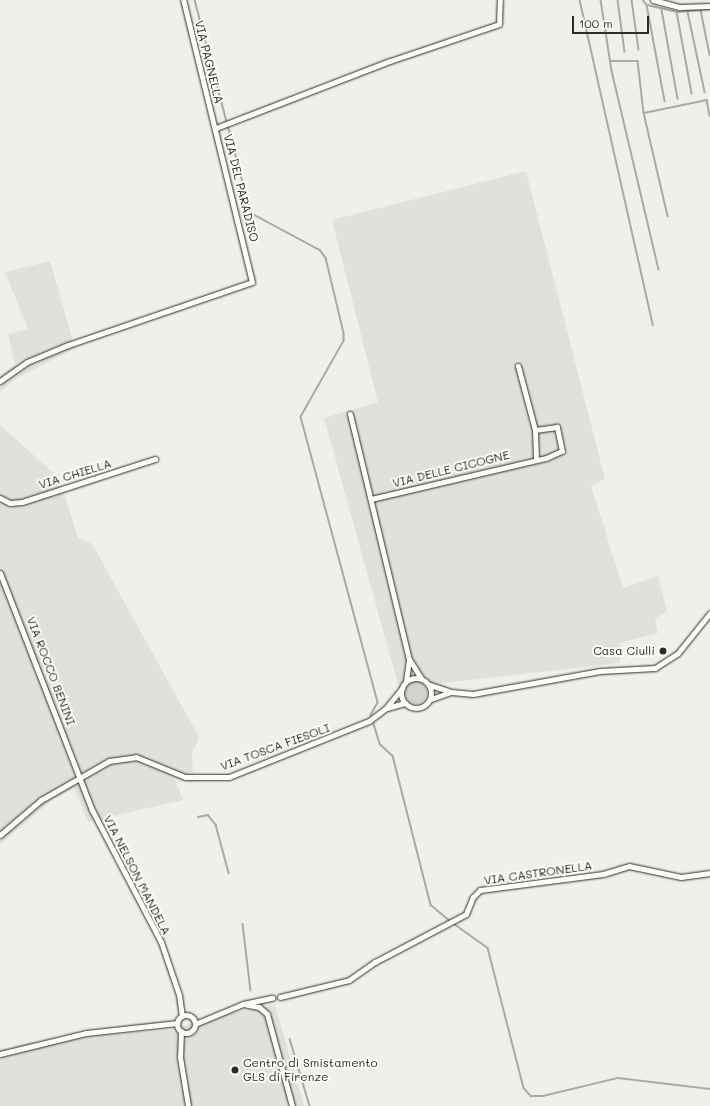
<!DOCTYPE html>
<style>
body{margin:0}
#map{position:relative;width:710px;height:1106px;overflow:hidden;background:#f0efeb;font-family:Mali,sans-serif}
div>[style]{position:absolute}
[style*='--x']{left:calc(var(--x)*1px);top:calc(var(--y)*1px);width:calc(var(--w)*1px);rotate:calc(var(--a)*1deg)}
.built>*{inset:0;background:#e1e0dc}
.green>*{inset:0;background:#d3d2cf}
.round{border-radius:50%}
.stream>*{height:1.5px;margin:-0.75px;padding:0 0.75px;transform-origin:0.75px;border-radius:0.75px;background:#aaa9a7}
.roads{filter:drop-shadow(0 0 1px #2b2b2b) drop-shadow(0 0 1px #2b2b2b)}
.minor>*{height:5px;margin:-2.5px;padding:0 2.5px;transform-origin:2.5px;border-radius:2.5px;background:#fdfcf7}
.minor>.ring{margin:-2.5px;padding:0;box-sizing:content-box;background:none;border:5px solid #fdfcf7;border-radius:50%}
.dots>*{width:11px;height:11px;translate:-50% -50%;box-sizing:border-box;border:2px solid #fdfcf7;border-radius:50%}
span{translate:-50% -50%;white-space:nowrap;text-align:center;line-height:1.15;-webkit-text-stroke:4px #fdfcf7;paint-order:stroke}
.street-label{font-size:12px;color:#2b2b2b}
.poi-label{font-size:12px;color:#2b2b2b}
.right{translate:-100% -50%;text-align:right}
.left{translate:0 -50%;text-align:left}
.scale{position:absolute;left:572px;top:16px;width:77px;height:18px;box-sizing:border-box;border:2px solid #2b2b2b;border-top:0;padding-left:5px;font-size:12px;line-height:14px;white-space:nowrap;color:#2b2b2b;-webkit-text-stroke:3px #fdfcf7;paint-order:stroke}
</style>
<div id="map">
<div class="built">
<div style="clip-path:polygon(526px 171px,605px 479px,591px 486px,623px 588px,658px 576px,667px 611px,655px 619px,658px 633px,620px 643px,620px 663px,399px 688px,324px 418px,378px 402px,332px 220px)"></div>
<div style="clip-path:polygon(50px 261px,75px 348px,17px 378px,0 392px,0 376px,15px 364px,8px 334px,28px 329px,5px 272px)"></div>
<div style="clip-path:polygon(0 425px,59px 478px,78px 538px,92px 544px,199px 737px,192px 754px,193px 783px,175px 779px,183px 800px,88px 822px,74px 788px,52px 800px,0 844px)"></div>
<div style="clip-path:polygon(275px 1005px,304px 1106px,0 1106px,0 1050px,31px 1042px,50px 1044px,97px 1035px,173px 1030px,207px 1018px)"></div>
</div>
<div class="green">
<div class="round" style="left:405px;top:682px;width:22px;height:22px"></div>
</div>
<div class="stream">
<div style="--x:195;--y:0;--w:126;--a:75.3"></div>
<div style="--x:580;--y:0;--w:333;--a:77.3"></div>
<div style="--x:601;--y:0;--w:72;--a:81.2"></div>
<div style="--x:612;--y:71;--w:204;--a:76.7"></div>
<div style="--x:618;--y:0;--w:52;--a:82.3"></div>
<div style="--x:632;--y:0;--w:50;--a:82"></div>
<div style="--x:643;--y:0;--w:6;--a:51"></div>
<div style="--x:647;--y:5;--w:31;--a:13"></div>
<div style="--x:677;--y:12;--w:33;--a:-5"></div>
<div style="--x:647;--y:5;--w:98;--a:79.4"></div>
<div style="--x:662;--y:10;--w:90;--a:79.8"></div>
<div style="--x:701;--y:10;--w:46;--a:78.7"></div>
<div style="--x:677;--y:12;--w:83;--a:79.6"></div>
<div style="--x:688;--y:12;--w:82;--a:78"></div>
<div style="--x:610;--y:61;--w:28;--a:0"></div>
<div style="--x:638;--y:61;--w:52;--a:83.4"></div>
<div style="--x:644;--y:113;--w:106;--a:76.9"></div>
<div style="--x:644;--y:113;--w:64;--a:-11.7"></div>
<div style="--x:707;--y:100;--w:16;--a:79"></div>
<div style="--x:228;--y:125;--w:91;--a:75.4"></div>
<div style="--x:251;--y:213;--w:78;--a:28.2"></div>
<div style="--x:320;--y:250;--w:10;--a:53"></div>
<div style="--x:326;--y:258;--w:77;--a:76.5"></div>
<div style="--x:344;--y:333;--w:8;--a:90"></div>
<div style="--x:344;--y:341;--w:87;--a:119.5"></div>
<div style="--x:301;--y:417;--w:296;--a:74.9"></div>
<div style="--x:378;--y:703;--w:14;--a:120"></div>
<div style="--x:374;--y:724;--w:21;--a:73"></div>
<div style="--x:380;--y:744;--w:18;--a:43"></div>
<div style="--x:393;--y:756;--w:154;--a:75.7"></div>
<div style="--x:431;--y:905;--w:25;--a:40"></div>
<div style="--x:198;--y:817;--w:10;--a:-11"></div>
<div style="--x:208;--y:815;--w:13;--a:51"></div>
<div style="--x:216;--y:825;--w:50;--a:74.8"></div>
<div style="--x:453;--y:923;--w:43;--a:35.5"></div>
<div style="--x:488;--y:948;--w:145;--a:75.6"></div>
<div style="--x:524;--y:1088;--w:11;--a:49"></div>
<div style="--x:531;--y:1096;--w:12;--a:0"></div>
<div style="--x:543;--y:1096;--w:77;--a:-13.5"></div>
<div style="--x:618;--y:1078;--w:93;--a:6.8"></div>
<div style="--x:243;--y:924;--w:67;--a:83.2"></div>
<div style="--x:290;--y:1039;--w:70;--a:73.4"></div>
</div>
<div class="roads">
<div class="minor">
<div style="--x:653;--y:0;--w:28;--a:15"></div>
<div style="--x:680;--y:7;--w:30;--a:-2"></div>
<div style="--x:216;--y:128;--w:186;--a:-21.1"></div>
<div style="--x:390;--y:61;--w:115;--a:-18.7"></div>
<div style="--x:499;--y:24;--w:24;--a:-88"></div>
<div style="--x:518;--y:366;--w:66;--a:75.1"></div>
<div style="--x:535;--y:430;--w:29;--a:88"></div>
<div style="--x:0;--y:381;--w:33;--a:-35"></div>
<div style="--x:27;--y:362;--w:44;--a:-22.5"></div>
<div style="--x:68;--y:345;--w:194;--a:-18.9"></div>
<div style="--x:252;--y:282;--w:290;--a:-103.7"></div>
<div style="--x:350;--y:414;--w:252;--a:76.5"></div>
<div style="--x:0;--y:498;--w:11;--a:27"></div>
<div style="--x:10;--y:503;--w:12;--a:-5"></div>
<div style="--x:22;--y:502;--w:140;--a:-17.9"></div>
<div style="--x:371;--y:499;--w:180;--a:-13.2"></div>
<div style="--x:546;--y:458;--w:17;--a:-24"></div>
<div style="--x:562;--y:451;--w:25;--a:-102"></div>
<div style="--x:557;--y:427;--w:22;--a:172"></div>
<div style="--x:0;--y:573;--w:254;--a:68.8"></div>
<div style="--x:92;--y:810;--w:149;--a:62.4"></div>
<div style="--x:161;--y:942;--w:56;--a:71.2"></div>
<div style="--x:179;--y:995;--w:21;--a:82"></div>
<div class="ring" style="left:401px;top:678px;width:25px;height:25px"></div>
<div style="--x:406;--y:681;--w:22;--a:-82"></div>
<div style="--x:409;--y:659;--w:22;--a:58"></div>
<div style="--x:430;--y:685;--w:22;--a:18"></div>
<div style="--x:451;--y:692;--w:21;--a:161"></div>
<div style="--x:451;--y:692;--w:22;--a:5"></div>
<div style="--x:473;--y:694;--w:129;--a:-10.3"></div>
<div style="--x:600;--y:671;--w:55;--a:-3.1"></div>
<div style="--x:655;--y:668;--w:27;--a:-33"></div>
<div style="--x:678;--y:653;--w:51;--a:-51.3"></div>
<div style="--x:387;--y:708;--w:19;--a:-16"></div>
<div style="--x:0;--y:835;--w:54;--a:-40.5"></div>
<div style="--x:41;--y:800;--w:78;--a:-29.8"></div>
<div style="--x:109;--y:761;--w:27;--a:-8"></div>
<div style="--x:136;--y:757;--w:53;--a:22.2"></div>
<div style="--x:185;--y:777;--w:44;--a:0"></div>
<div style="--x:229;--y:777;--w:151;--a:-21.8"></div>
<div style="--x:369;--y:721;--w:21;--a:-37"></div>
<div style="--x:386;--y:708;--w:26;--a:-51"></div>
<div style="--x:280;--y:997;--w:71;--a:-13.8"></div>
<div style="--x:349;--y:980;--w:32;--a:-35"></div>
<div style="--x:375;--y:962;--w:103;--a:-27.8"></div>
<div style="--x:466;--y:914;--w:18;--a:-68"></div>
<div style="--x:473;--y:897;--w:10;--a:-45"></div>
<div style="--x:480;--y:890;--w:124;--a:-7.4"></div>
<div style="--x:603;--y:874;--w:27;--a:-17"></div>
<div style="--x:629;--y:866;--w:53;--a:11.9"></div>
<div style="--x:681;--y:877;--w:29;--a:-8"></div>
<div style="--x:243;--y:1004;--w:16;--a:11"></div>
<div style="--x:259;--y:1007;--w:11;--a:41"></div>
<div style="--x:267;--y:1014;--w:95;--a:74.8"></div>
<div class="ring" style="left:177px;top:1015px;width:13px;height:13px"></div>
<div style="--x:195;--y:1024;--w:52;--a:-22.6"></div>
<div style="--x:243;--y:1004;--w:30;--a:-12"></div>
<div style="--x:181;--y:1031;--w:26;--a:92"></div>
<div style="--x:180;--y:1057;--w:50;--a:80.7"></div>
<div style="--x:0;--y:1054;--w:89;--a:-13.7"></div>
<div style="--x:86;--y:1033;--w:92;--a:-6.3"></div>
</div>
</div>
<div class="dots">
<div style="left:663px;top:651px;background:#2b2b2b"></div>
<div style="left:235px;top:1070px;background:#2b2b2b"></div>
</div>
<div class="street-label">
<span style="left:209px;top:62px;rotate:76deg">VIA PAGNELLA</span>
<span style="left:241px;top:188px;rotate:76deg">VIA DEL PARADISO</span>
<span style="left:451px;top:469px;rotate:-14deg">VIA DELLE CICOGNE</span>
<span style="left:75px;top:474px;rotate:-17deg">VIA CHIELLA</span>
<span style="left:51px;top:671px;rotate:69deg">VIA ROCCO BENINI</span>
<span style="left:275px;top:747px;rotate:-20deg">VIA TOSCA FIESOLI</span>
<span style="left:538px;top:873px;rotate:-8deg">VIA CASTRONELLA</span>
<span style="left:137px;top:875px;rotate:63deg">VIA NELSON MANDELA</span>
</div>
<div class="poi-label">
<span class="right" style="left:655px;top:651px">Casa Ciulli</span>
<span class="left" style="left:243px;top:1070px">Centro di Smistamento<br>GLS di Firenze</span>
</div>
<div class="scale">100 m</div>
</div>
